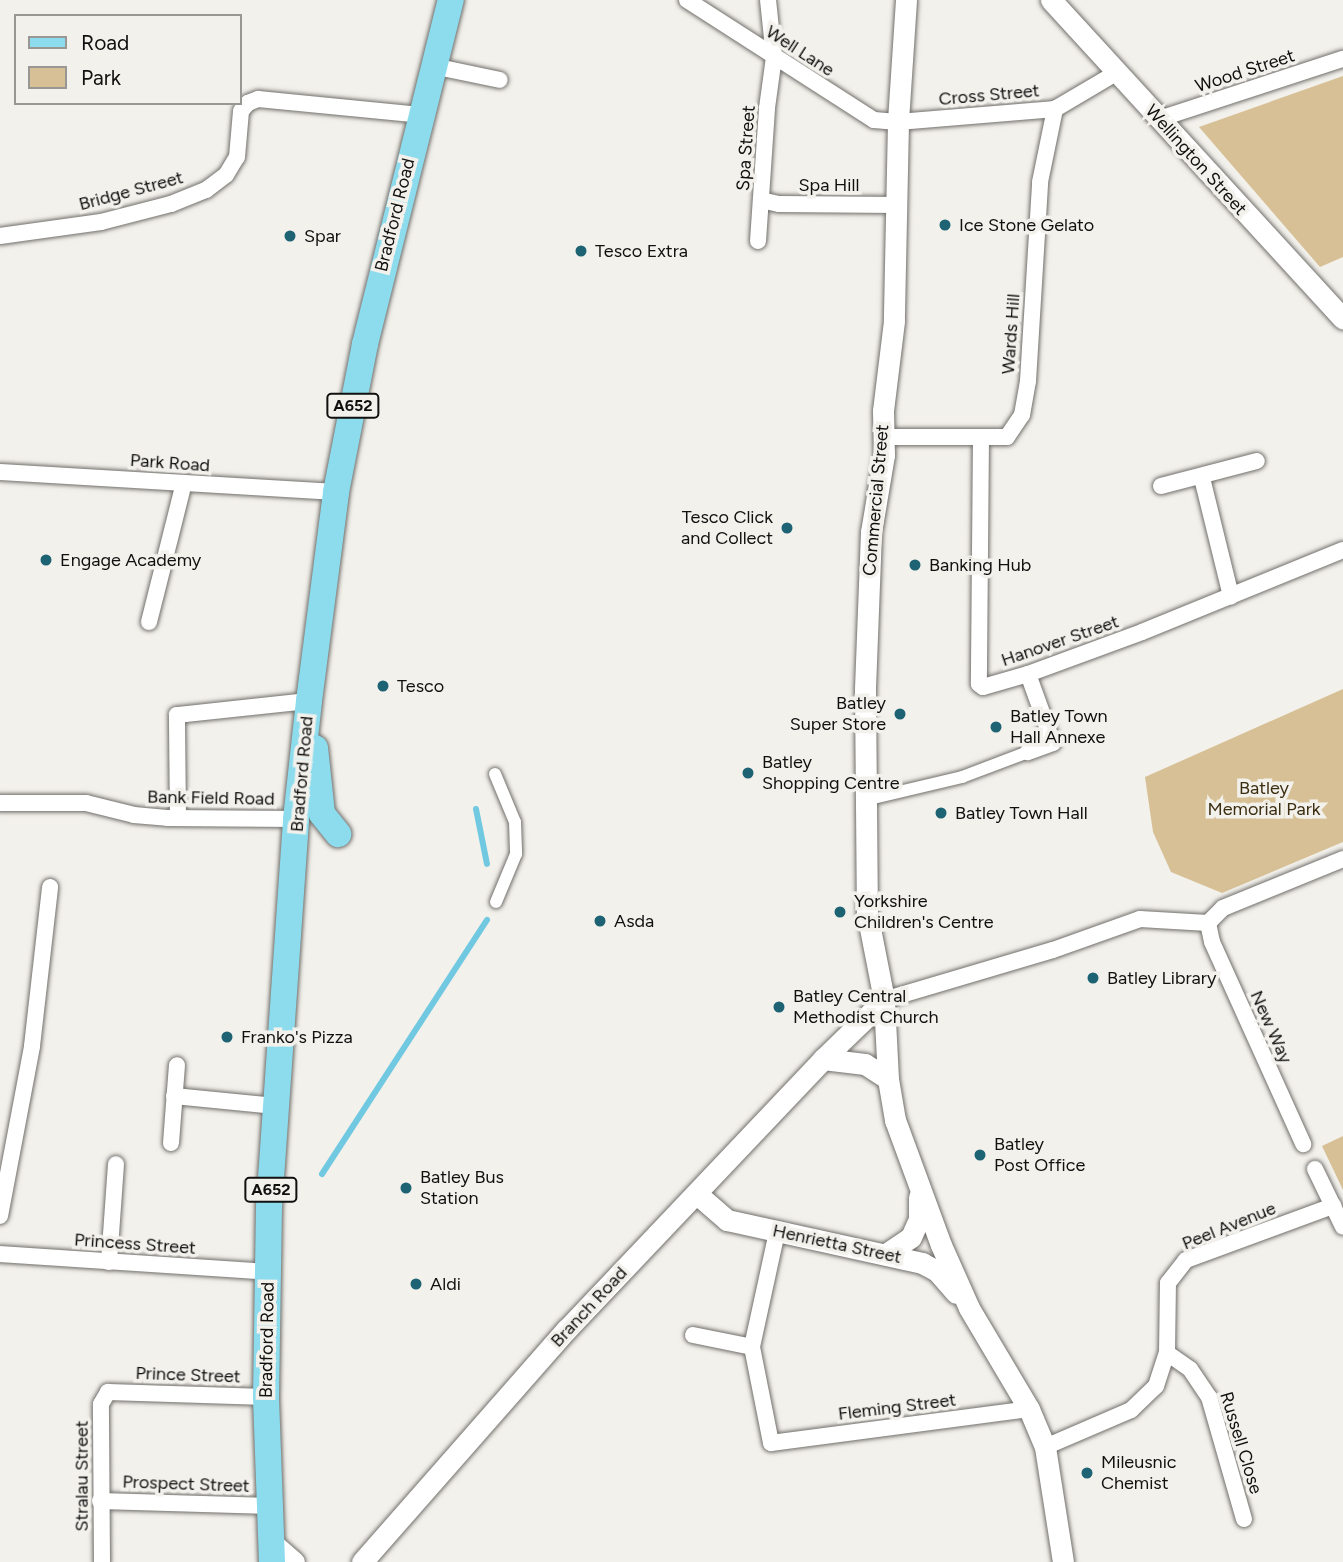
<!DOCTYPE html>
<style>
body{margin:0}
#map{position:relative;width:1343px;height:1562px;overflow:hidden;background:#f3f1ec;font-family:Figtree,sans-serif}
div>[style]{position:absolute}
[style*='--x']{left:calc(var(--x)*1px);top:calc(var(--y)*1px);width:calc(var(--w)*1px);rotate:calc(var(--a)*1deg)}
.green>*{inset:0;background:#d7c095}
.stream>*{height:6px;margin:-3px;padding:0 3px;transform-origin:3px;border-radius:3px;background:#71c9e1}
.roads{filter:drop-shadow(0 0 2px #716f6b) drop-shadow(0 0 2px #716f6b)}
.pedestrian>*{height:12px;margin:-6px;padding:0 6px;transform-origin:6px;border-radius:6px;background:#fff}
.minor>*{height:16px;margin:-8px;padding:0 8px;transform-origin:8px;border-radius:8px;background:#fff}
.tertiary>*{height:21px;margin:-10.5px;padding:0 10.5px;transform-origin:10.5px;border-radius:10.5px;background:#fff}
.primary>*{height:26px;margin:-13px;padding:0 13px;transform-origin:13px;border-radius:13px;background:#8ddcee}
.dots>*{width:19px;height:19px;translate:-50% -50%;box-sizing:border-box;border:4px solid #f3f1ec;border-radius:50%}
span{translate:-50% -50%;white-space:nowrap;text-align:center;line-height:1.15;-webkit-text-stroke:7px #f3f1ec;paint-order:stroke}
.shield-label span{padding:2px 5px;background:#f3f1ec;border:2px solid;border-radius:5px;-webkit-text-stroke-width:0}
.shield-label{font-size:16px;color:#11100f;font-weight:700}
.street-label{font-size:18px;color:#11100f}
.poi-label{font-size:18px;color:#11100f}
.left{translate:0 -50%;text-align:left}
.right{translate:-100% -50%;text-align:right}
.park-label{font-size:18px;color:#3b2d10}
.legend{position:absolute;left:14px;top:14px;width:228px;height:91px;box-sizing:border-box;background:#f3f1ec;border:2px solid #999794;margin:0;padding:9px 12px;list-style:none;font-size:21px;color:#11100f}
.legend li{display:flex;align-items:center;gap:14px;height:35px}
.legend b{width:35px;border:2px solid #999794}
</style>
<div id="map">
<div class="green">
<div style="clip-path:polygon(1343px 76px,1343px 257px,1320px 267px,1199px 127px)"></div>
<div style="clip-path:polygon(1343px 689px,1343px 842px,1222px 893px,1171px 872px,1153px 832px,1145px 777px)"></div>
<div style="clip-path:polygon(1343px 1136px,1343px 1190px,1322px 1146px)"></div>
</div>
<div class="stream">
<div style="--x:476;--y:809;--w:56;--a:78.7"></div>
<div style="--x:322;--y:1174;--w:303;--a:-57"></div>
</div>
<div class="roads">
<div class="pedestrian">
<div style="--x:495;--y:774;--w:52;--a:67.4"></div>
<div style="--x:515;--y:822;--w:32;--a:88"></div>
<div style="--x:516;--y:854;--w:52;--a:112.6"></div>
<div style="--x:865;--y:800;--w:100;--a:-13.3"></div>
<div style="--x:962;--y:777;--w:71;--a:-20.7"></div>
</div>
<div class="minor">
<div style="--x:687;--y:0;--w:222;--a:32.7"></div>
<div style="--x:874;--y:120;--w:24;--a:5"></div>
<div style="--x:898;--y:122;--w:158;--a:-4.7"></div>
<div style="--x:1055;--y:109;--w:71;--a:-30.5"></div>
<div style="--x:433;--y:66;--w:68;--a:11.8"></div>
<div style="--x:1159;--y:119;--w:194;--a:-18.1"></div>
<div style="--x:761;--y:200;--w:18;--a:13"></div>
<div style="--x:779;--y:204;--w:118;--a:0.5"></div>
<div style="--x:0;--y:236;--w:102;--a:-7.9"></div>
<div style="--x:101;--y:222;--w:72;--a:-14.4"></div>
<div style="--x:171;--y:204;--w:38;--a:-22"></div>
<div style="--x:206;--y:190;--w:25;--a:-37"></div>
<div style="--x:226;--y:175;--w:21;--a:-59"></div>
<div style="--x:237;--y:157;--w:46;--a:-85"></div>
<div style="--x:241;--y:111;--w:11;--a:-49"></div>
<div style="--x:248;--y:103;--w:11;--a:-22"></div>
<div style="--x:258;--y:99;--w:163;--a:5.6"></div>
<div style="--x:758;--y:241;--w:133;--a:-86.1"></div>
<div style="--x:767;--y:108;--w:51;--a:-82.2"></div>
<div style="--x:774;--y:57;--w:57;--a:-96"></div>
<div style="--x:885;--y:437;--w:122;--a:0"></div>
<div style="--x:1007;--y:437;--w:27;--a:-56"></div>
<div style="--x:1022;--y:415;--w:35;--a:-80"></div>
<div style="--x:1028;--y:381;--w:199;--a:-86.5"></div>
<div style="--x:1040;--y:182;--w:75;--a:-78.4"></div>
<div style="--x:981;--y:437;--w:247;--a:90.5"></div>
<div style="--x:979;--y:684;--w:5;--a:37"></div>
<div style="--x:983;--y:687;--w:47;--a:-16.1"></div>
<div style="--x:1028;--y:674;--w:121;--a:-20.2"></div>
<div style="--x:1142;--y:632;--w:217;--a:-22.2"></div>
<div style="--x:0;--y:472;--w:337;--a:3.4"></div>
<div style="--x:1202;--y:478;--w:122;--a:76.2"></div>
<div style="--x:1161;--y:486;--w:99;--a:-14.6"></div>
<div style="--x:149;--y:622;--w:143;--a:-75.9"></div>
<div style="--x:1028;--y:674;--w:73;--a:70.1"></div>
<div style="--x:1053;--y:743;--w:27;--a:160"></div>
<div style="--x:0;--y:803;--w:86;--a:0"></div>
<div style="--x:86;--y:803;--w:49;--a:14"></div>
<div style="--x:134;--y:815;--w:33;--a:5"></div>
<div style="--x:167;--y:818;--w:129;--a:0.4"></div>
<div style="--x:178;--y:818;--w:103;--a:-90.6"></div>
<div style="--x:177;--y:715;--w:133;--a:-6.1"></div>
<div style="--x:1208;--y:923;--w:19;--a:78"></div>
<div style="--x:1212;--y:942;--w:222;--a:65.7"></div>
<div style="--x:884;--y:1000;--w:176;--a:-16.5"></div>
<div style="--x:1053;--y:950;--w:92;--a:-19.6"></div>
<div style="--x:1140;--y:919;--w:68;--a:3.4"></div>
<div style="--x:1208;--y:923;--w:21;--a:-45"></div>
<div style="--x:1223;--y:908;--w:130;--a:-22.2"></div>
<div style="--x:174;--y:1096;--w:102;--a:5.6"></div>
<div style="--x:171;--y:1143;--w:78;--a:-85.6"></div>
<div style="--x:1315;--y:1169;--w:64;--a:64.2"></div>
<div style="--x:0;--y:1216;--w:173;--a:-79.3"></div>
<div style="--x:32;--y:1046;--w:160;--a:-83.5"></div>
<div style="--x:777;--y:1232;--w:118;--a:102.3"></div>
<div style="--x:752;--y:1347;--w:98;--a:78.8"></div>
<div style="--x:771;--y:1443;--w:260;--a:-7.5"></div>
<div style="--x:0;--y:1254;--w:269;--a:3.8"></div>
<div style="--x:109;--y:1262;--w:98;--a:-85.9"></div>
<div style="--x:693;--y:1335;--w:60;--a:11.5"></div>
<div style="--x:1167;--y:1353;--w:28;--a:35"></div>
<div style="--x:1190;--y:1369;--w:34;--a:56"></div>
<div style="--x:1209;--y:1397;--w:127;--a:74"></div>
<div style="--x:1045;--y:1447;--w:94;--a:-23.3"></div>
<div style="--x:1131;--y:1410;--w:35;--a:-44"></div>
<div style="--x:1156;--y:1386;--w:35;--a:-72"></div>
<div style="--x:1167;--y:1353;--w:70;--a:-89.2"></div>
<div style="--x:1168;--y:1283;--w:29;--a:-52"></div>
<div style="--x:1186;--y:1260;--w:157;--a:-20.2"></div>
<div style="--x:100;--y:1501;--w:171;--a:1.7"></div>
<div style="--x:102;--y:1562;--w:158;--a:-90.4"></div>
<div style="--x:101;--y:1404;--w:14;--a:-60"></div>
<div style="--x:108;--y:1392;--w:158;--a:1.8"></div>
</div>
<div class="tertiary">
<div style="--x:906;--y:0;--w:122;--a:93.8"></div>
<div style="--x:898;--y:122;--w:199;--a:91.2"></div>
<div style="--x:894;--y:321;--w:91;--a:97"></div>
<div style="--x:883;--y:411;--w:44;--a:88.7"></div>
<div style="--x:884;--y:455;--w:78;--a:99.6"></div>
<div style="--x:871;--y:532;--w:159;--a:92.2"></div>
<div style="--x:865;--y:691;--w:222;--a:89.5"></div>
<div style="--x:867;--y:913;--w:89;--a:78.9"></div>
<div style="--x:884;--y:1000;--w:79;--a:87.1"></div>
<div style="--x:888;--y:1079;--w:42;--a:80.3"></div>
<div style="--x:895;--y:1120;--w:133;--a:69.8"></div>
<div style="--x:941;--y:1245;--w:69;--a:66"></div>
<div style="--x:969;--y:1308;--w:117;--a:59.3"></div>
<div style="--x:1029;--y:1409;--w:41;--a:67.2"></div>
<div style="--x:1045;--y:1447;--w:116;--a:81.1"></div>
<div style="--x:1051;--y:0;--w:432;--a:47.5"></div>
<div style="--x:823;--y:1059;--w:42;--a:6.8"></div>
<div style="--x:865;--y:1064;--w:27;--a:33"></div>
<div style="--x:697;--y:1194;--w:40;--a:41"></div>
<div style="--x:727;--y:1220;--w:200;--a:12.4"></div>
<div style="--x:922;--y:1263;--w:17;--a:28"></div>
<div style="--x:937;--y:1271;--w:29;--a:49"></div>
<div style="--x:886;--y:1254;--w:30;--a:-34"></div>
<div style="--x:911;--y:1237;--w:20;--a:-66"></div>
<div style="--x:919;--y:1219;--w:22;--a:-90"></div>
<div style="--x:272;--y:1543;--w:29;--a:41"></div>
<div style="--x:362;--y:1562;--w:310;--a:-48.7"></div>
<div style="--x:567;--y:1329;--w:372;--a:-46.5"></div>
<div style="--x:823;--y:1059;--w:85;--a:-44"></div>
</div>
<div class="primary">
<div style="--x:315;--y:748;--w:66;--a:83.9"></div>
<div style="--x:322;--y:814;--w:26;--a:51"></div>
<div style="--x:272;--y:1562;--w:165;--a:-92.1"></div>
<div style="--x:266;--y:1397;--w:190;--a:-89.1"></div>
<div style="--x:269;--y:1207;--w:389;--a:-86"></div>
<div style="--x:296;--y:819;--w:119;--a:-83.7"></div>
<div style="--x:309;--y:701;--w:211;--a:-82.6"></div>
<div style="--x:336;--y:492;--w:151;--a:-78.9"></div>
<div style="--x:365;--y:344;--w:355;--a:-76"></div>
</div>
</div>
<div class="dots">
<div style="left:945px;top:225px;background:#1e6374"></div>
<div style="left:290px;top:236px;background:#1e6374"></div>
<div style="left:581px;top:251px;background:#1e6374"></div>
<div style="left:787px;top:528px;background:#1e6374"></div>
<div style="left:46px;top:560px;background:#1e6374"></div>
<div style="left:915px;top:565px;background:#1e6374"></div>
<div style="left:383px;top:686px;background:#1e6374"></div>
<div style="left:900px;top:714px;background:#1e6374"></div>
<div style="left:996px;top:727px;background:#1e6374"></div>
<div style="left:748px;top:773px;background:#1e6374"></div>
<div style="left:941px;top:813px;background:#1e6374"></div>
<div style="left:840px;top:912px;background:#1e6374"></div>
<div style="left:600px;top:921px;background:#1e6374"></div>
<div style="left:1093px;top:978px;background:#1e6374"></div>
<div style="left:779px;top:1007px;background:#1e6374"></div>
<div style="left:227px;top:1037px;background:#1e6374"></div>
<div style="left:980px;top:1155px;background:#1e6374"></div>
<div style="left:406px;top:1188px;background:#1e6374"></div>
<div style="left:416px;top:1284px;background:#1e6374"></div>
<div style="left:1087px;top:1473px;background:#1e6374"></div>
</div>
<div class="shield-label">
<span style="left:353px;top:406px">A652</span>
<span style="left:271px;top:1190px">A652</span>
</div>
<div class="street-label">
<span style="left:800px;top:51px;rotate:33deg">Well Lane</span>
<span style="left:1245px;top:71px;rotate:-18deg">Wood Street</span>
<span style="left:989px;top:95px;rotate:-5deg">Cross Street</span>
<span style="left:746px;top:148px;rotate:-86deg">Spa Street</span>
<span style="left:1196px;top:160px;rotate:48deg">Wellington Street</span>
<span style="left:829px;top:185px">Spa Hill</span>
<span style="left:131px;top:191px;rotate:-15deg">Bridge Street</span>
<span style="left:395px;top:215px;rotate:-76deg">Bradford Road</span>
<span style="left:1011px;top:334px;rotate:-86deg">Wards Hill</span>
<span style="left:170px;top:463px;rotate:4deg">Park Road</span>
<span style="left:876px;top:500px;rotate:-85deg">Commercial Street</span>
<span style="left:1060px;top:641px;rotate:-19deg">Hanover Street</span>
<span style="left:302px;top:774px;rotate:-85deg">Bradford Road</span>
<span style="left:211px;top:798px;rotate:1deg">Bank Field Road</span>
<span style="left:1271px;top:1027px;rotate:66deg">New Way</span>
<span style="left:1229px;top:1226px;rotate:-22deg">Peel Avenue</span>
<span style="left:135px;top:1244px;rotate:4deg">Princess Street</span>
<span style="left:837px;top:1244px;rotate:12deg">Henrietta Street</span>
<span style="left:589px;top:1307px;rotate:-47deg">Branch Road</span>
<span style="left:267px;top:1340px;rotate:-89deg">Bradford Road</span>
<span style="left:188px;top:1375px;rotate:2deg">Prince Street</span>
<span style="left:897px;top:1407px;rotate:-7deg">Fleming Street</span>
<span style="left:1241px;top:1443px;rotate:73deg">Russell Close</span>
<span style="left:82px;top:1476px;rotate:-90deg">Stralau Street</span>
<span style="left:186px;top:1484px;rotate:2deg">Prospect Street</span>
</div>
<div class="poi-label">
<span class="left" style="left:959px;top:225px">Ice Stone Gelato</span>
<span class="left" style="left:304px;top:236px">Spar</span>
<span class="left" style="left:595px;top:251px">Tesco Extra</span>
<span class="right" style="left:773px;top:528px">Tesco Click<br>and Collect</span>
<span class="left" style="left:60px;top:560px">Engage Academy</span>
<span class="left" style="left:929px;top:565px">Banking Hub</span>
<span class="left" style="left:397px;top:686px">Tesco</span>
<span class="right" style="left:886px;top:714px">Batley<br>Super Store</span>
<span class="left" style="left:1010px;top:727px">Batley Town<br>Hall Annexe</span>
<span class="left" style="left:762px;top:773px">Batley<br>Shopping Centre</span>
<span class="left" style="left:955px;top:813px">Batley Town Hall</span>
<span class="left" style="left:854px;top:912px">Yorkshire<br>Children's Centre</span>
<span class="left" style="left:614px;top:921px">Asda</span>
<span class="left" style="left:1107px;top:978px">Batley Library</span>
<span class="left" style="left:793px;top:1007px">Batley Central<br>Methodist Church</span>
<span class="left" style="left:241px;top:1037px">Franko's Pizza</span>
<span class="left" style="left:994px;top:1155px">Batley<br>Post Office</span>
<span class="left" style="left:420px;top:1188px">Batley Bus<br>Station</span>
<span class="left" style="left:430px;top:1284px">Aldi</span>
<span class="left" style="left:1101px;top:1473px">Mileusnic<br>Chemist</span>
</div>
<div class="park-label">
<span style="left:1264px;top:799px">Batley<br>Memorial Park</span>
</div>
<ul class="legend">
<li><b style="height:9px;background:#8ddcee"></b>Road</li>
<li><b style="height:19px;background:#d7c095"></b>Park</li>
</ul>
</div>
